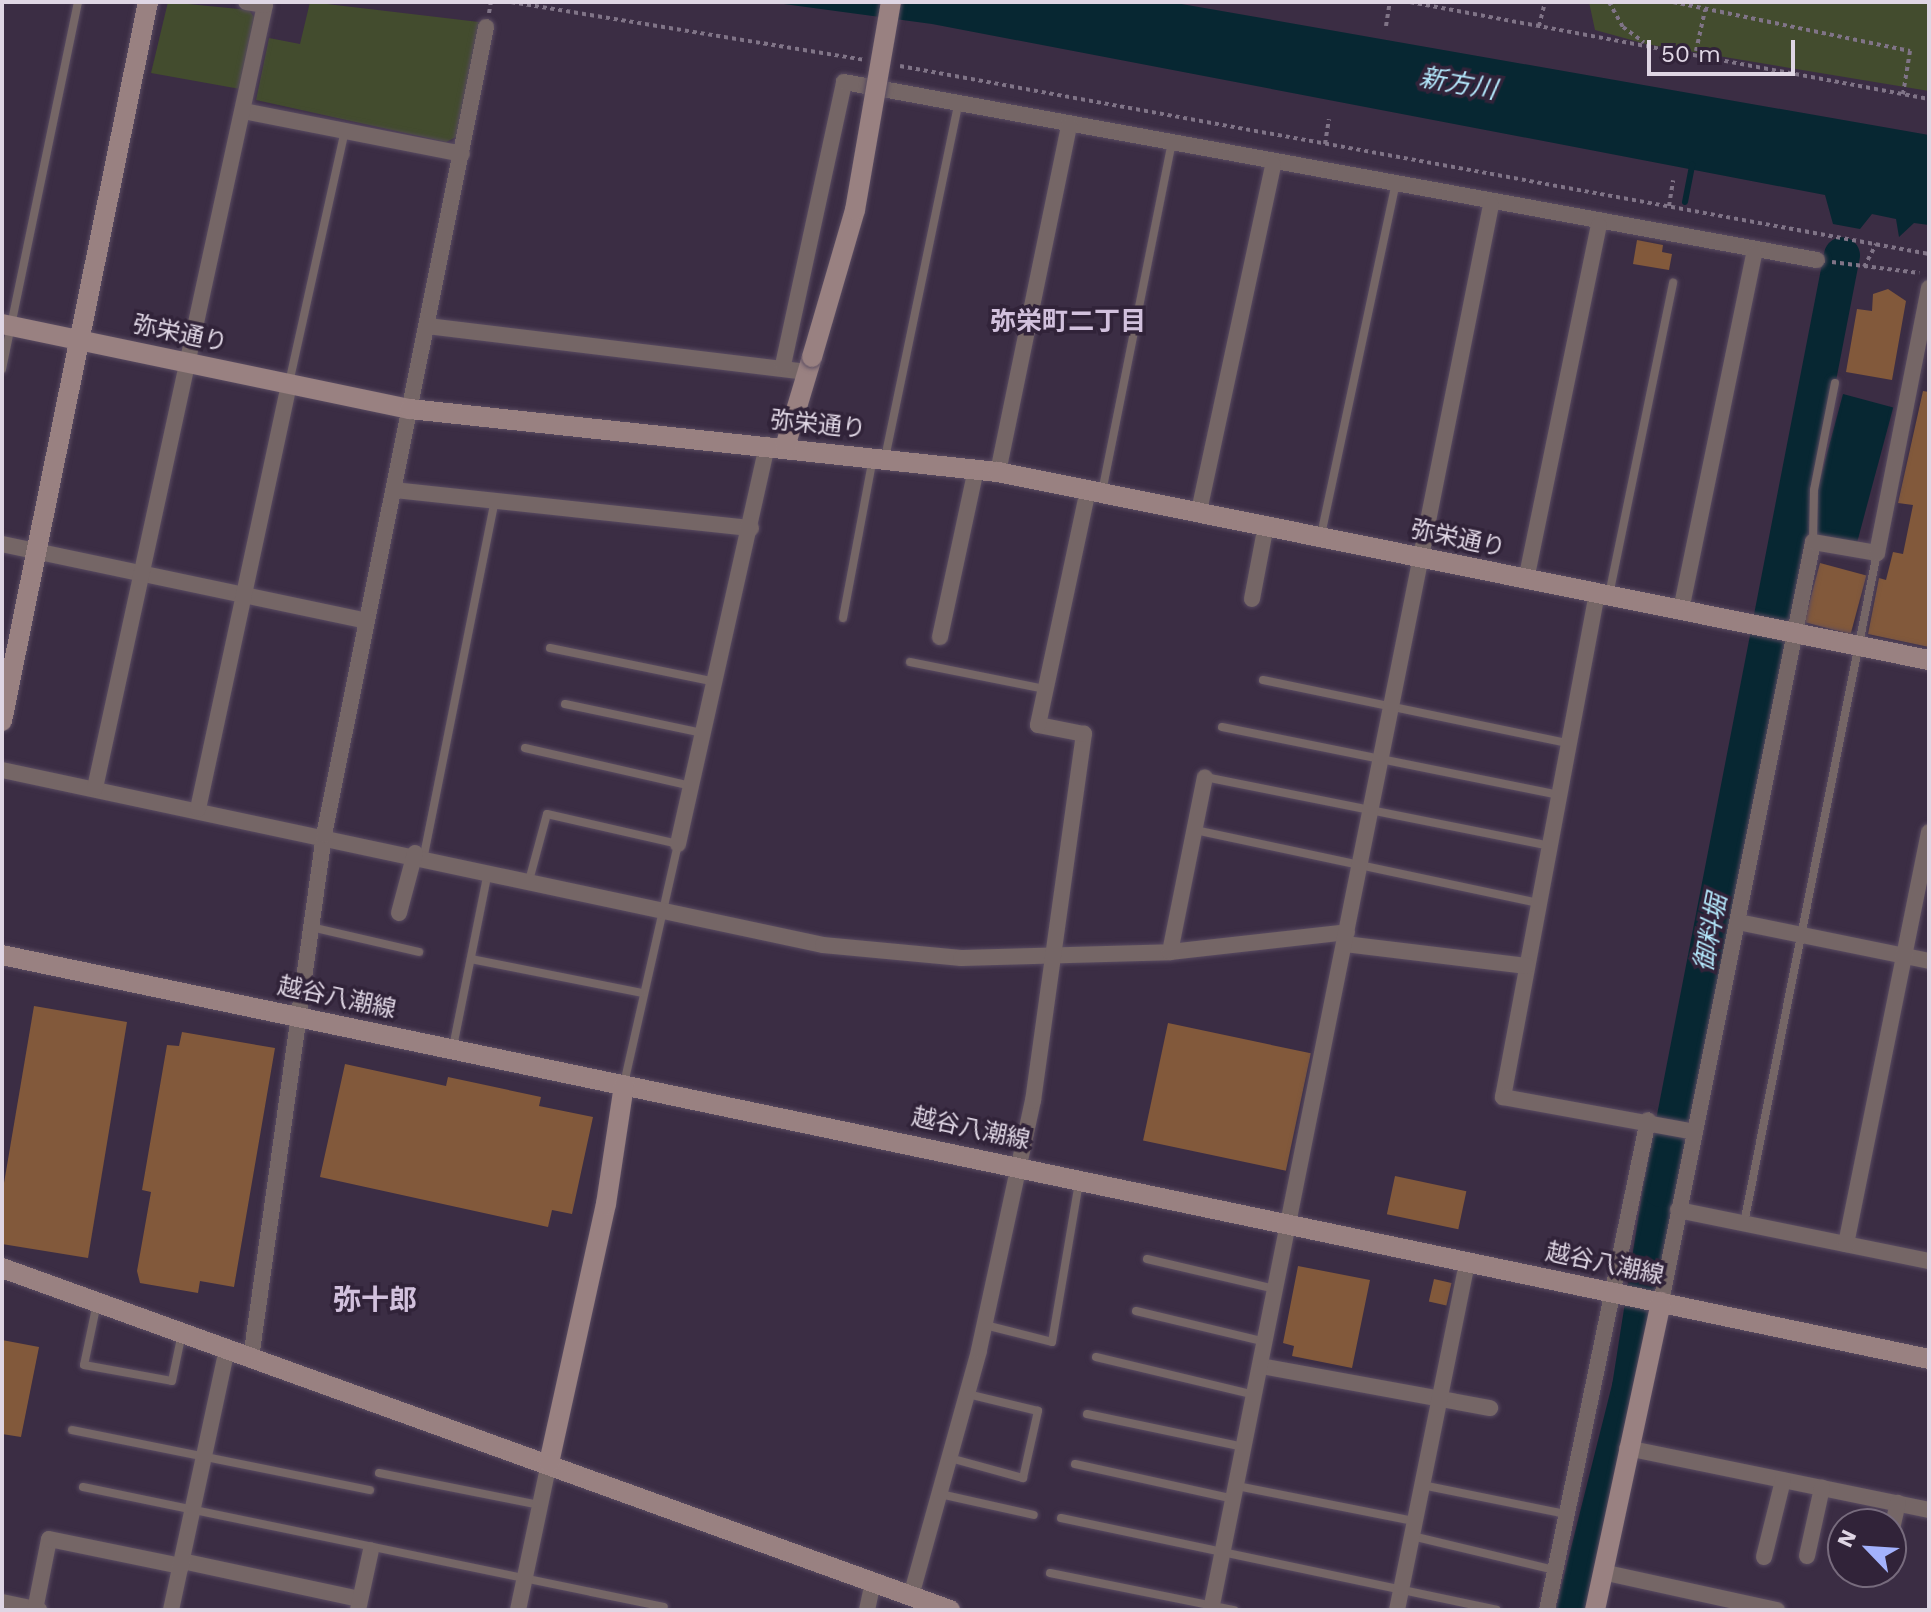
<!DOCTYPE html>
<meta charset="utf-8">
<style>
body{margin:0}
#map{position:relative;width:1931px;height:1612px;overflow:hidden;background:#3b2d44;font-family:"Work Sans","Noto Sans JP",sans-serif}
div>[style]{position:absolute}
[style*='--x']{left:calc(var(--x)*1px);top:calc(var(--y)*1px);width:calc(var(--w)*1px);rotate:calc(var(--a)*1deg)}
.green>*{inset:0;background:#434c2e}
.water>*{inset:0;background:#072732;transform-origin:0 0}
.stream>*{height:6px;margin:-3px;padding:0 3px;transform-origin:3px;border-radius:3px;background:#072732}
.river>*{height:36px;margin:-18px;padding:0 18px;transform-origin:18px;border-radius:18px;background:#072732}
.building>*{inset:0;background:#82593b;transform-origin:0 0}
.path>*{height:4px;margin-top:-2px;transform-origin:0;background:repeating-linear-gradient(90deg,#807487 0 4px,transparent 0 8px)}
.roads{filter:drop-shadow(0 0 2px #594b61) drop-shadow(0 0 2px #594b61)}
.lane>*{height:8px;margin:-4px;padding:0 4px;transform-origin:4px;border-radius:4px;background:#756666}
.street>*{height:16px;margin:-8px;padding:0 8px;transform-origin:8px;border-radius:8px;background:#756666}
.secondary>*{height:20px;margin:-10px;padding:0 10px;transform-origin:10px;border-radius:10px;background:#998181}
.bridges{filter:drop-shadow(0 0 2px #594b61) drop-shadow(0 0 2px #594b61)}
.secondary-bridge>*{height:20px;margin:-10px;padding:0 10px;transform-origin:10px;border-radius:10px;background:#998181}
span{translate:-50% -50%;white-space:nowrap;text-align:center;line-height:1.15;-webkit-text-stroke:7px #312339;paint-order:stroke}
.street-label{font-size:24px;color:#dfd6e4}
.water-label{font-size:26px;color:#b3e7fb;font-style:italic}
.neighbourhood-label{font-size:26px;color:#d2c1dd;font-weight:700}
.quarter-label{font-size:28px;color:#d2c1dd;font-weight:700}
.frame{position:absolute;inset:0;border:4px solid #dfd6e4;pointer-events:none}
.north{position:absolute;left:1827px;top:1508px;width:80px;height:80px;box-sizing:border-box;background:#312339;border:2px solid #776b7d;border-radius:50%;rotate:295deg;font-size:22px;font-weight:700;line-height:32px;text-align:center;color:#dfd6e4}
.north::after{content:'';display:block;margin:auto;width:28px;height:36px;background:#a3b2fd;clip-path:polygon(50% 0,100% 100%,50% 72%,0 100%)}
.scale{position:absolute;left:1647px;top:40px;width:148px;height:36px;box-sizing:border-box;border:4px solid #dfd6e4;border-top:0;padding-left:10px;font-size:24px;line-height:28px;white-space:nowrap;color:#dfd6e4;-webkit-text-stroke:6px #312339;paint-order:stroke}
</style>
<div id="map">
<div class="green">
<div style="clip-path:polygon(168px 2px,249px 10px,254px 17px,240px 89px,151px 73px)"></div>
<div style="clip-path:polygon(310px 2px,479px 22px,456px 137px,446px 142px,256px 100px,269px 38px,300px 44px)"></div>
<div style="clip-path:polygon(1589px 2px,1929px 2px,1929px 91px,1646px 44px,1595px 30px)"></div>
</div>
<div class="water">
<div style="clip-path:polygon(769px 2px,1170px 2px,1929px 135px,1929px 225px,1914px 223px,1899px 237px,1896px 219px,1872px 214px,1860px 229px,1833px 224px,1825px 195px,932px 24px)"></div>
<div style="left:1843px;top:394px;width:52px;height:149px;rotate:15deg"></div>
</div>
<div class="stream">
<div style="--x:1685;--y:202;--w:38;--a:-79"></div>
</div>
<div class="river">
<div style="--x:1574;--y:1610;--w:230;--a:-75.9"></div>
<div style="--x:1630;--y:1387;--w:200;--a:-81.1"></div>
<div style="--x:1661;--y:1189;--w:951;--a:-79.03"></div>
</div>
<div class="building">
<div style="clip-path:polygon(1637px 240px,1663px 245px,1662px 252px,1672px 254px,1669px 270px,1633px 264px)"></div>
<div style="clip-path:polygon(1888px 289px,1906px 301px,1892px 380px,1846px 372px,1857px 309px,1872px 311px,1873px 294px)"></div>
<div style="clip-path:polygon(1923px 391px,1929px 392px,1929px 647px,1868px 634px,1879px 578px,1886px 580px,1893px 552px,1903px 554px,1913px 505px,1898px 503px)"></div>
<div style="left:1820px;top:563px;width:48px;height:61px;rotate:15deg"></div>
<div style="clip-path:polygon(34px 1006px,127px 1022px,88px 1258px,2px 1244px,2px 1195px)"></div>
<div style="left:1168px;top:1023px;width:146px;height:120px;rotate:12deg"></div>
<div style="clip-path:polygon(182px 1032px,275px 1048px,234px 1287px,200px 1281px,198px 1293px,140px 1283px,137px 1271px,151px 1192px,142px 1190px,167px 1045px,179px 1046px)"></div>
<div style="clip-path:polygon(345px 1064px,446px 1086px,448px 1077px,541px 1097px,539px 1106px,593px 1117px,572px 1214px,552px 1210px,548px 1227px,320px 1177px)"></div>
<div style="left:1395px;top:1176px;width:73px;height:39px;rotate:12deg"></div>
<div style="clip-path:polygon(1298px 1266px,1370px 1280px,1352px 1368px,1292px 1356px,1294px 1346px,1283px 1343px)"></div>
<div style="left:1434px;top:1279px;width:18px;height:23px;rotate:13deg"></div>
<div style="clip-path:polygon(2px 1340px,39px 1347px,21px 1437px,2px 1434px)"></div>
</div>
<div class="path">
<div style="--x:511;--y:2;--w:358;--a:9.3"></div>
<div style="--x:1410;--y:2;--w:528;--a:10.59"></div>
<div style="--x:1609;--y:2;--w:29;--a:61"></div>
<div style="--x:1623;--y:27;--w:26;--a:36"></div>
<div style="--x:1673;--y:2;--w:242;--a:11.7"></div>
<div style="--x:1910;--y:51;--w:44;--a:99.2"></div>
<div style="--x:489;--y:13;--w:11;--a:-80"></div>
<div style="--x:1386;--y:26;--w:24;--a:-81"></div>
<div style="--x:1539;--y:26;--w:25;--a:-76"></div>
<div style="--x:1696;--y:51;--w:42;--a:-77.6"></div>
<div style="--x:900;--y:66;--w:1046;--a:10.35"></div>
<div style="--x:1325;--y:144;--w:25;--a:-81"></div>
<div style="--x:1669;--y:206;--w:26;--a:-81"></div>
<div style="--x:1832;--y:262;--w:88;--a:7.2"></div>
<div style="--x:1864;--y:267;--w:26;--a:-62"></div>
</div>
<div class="roads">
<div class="lane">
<div style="--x:2;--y:369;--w:375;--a:-78.3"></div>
<div style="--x:289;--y:383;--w:258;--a:-77.5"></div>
<div style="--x:885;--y:458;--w:361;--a:-78.3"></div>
<div style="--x:1102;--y:492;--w:353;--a:-78.7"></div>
<div style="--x:1321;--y:535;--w:356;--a:-78"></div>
<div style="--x:1813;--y:542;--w:52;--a:-88.9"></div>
<div style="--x:1814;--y:490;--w:109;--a:-78.9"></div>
<div style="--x:1609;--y:595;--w:319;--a:-78.4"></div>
<div style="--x:843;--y:618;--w:164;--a:-79.4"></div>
<div style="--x:550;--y:648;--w:168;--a:11.6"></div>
<div style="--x:910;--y:662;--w:138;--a:11.3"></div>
<div style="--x:1263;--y:680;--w:311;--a:11.7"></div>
<div style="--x:565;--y:704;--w:141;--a:11.9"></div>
<div style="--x:1222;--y:727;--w:344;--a:11.4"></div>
<div style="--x:525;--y:748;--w:170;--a:12.9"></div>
<div style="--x:1205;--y:777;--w:351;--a:11.3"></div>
<div style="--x:1195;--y:830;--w:351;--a:12"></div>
<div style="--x:424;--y:855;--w:361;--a:-78.7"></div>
<div style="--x:530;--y:877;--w:65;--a:-74.9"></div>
<div style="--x:547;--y:814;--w:134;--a:12.9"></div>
<div style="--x:678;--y:844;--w:246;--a:102.7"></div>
<div style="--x:311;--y:927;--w:111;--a:13"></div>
<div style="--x:471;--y:959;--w:174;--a:11.2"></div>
<div style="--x:453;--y:1047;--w:178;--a:-78.7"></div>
<div style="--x:1744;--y:1223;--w:683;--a:-78.77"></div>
<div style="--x:1147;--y:1259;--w:131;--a:13.2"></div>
<div style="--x:97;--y:1303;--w:63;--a:101.8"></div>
<div style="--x:84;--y:1365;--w:89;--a:10.3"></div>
<div style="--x:172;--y:1381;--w:49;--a:-78.2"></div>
<div style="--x:1136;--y:1311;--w:134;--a:13.4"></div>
<div style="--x:985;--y:1325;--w:69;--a:14.2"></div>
<div style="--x:1052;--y:1342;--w:162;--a:-80.4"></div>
<div style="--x:1096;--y:1357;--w:163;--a:13.4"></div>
<div style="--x:1087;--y:1414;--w:159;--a:11.9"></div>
<div style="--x:72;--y:1430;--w:304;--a:11.4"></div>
<div style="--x:950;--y:1458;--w:76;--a:15.3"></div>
<div style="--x:1023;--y:1478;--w:69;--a:-77.4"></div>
<div style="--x:1038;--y:1411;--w:73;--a:-166.5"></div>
<div style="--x:1075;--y:1464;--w:163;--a:12.4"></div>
<div style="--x:379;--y:1473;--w:163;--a:11.3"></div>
<div style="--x:1422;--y:1485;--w:147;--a:11.4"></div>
<div style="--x:1237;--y:1486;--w:180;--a:11.2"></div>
<div style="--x:83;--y:1487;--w:593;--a:11.67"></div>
<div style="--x:940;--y:1494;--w:96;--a:12.6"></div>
<div style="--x:1061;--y:1518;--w:445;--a:11.9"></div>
<div style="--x:1412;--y:1536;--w:147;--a:13.4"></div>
<div style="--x:1050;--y:1573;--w:188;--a:11.4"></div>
</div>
<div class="street">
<div style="--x:243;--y:111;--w:223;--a:11.1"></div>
<div style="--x:427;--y:326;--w:383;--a:6.9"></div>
<div style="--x:783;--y:365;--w:289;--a:-77.8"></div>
<div style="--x:844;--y:82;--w:989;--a:10.37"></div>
<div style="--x:998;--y:472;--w:353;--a:-78.4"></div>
<div style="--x:394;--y:490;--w:359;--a:6.1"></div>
<div style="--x:1199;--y:511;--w:354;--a:-77.9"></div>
<div style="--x:2;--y:544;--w:372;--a:11.9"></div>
<div style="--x:1526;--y:580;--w:362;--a:-78.4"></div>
<div style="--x:1597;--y:593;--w:513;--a:100.56"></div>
<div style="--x:1503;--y:1097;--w:195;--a:10.3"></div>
<div style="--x:1252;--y:599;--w:75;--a:-79.3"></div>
<div style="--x:1681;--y:610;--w:363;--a:-78.4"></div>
<div style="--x:940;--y:637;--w:172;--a:-77.9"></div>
<div style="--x:2;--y:770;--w:839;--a:12.03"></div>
<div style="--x:823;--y:945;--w:139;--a:5.4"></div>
<div style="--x:961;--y:958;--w:209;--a:-1.6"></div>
<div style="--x:1170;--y:952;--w:178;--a:-6.4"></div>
<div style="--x:95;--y:788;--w:801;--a:-77.75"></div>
<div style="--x:265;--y:5;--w:19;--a:-171"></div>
<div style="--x:198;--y:809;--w:435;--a:-77.9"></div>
<div style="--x:678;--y:844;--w:409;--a:-77.4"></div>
<div style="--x:399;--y:913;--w:62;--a:-75.1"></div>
<div style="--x:1738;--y:922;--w:195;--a:11.5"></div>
<div style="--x:1345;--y:944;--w:183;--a:6.9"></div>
<div style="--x:1170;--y:952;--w:178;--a:-78.7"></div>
<div style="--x:1678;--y:1210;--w:256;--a:11.5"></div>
<div style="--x:1846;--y:1244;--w:420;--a:-78.6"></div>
<div style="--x:1661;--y:1302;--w:775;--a:-78.69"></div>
<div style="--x:1813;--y:542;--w:65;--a:9.8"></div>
<div style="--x:1877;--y:553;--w:270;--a:-78.9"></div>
<div style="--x:251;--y:1358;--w:528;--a:-82.05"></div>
<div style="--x:324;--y:835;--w:824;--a:-78.66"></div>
<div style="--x:1261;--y:1366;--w:233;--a:10.4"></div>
<div style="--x:1627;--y:1448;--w:308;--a:11.6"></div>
<div style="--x:1891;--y:1533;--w:31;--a:-77"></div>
<div style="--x:1807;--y:1556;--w:70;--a:-77.6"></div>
<div style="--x:1764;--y:1557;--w:79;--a:-76.1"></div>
<div style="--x:182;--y:1561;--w:182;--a:12.1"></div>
<div style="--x:1602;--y:1572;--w:179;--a:12.3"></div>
<div style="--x:911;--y:1596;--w:255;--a:-74.5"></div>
<div style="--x:979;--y:1350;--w:255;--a:-77.8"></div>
<div style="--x:1033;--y:1101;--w:371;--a:-82.1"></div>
<div style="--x:1084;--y:734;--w:47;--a:-168.9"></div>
<div style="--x:1038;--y:725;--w:240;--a:-78"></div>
<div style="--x:2;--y:1602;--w:38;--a:12"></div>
<div style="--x:35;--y:1610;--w:72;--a:-78.8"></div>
<div style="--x:49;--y:1539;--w:135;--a:11.6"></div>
<div style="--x:171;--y:1610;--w:267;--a:-77.9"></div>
<div style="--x:358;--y:1610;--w:61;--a:-77.8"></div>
<div style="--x:518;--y:1610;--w:150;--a:-78.1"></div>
<div style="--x:867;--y:1610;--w:29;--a:-78"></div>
<div style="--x:1211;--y:1610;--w:1433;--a:-78.73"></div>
<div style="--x:1397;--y:1610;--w:355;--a:-78.6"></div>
<div style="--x:1547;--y:1610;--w:500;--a:-78.35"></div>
</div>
<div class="secondary">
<div style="--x:2;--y:324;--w:417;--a:11.8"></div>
<div style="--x:410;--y:409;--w:591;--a:6.12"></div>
<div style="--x:998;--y:472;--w:950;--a:11.42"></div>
<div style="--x:785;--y:447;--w:94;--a:-73.3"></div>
<div style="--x:2;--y:721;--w:734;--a:-78.52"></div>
<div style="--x:2;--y:955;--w:1969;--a:11.84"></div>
<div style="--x:2;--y:1268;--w:1008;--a:19.84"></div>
<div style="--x:549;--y:1463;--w:265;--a:-77.6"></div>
<div style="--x:606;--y:1204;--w:120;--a:-81.4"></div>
<div style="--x:1595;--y:1610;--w:315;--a:-77.9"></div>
</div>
</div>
<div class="bridges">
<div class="secondary-bridge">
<div style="--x:812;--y:357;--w:153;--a:-73.7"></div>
<div style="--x:855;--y:210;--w:211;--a:-80.2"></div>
</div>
</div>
<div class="street-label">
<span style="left:180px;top:334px;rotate:12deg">弥栄通り</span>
<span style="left:818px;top:425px;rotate:6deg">弥栄通り</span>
<span style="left:1458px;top:539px;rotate:12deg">弥栄通り</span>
<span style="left:337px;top:998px;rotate:12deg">越谷八潮線</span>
<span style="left:971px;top:1129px;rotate:12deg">越谷八潮線</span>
<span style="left:1605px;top:1264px;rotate:12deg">越谷八潮線</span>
</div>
<div class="water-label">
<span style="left:1458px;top:84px;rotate:10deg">新方川</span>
<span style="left:1711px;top:933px;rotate:-79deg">御料堀</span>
</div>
<div class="neighbourhood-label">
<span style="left:1068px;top:322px">弥栄町二丁目</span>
</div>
<div class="quarter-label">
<span style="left:375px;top:1300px">弥十郎</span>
</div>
<div class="frame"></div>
<div class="north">N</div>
<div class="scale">50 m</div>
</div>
